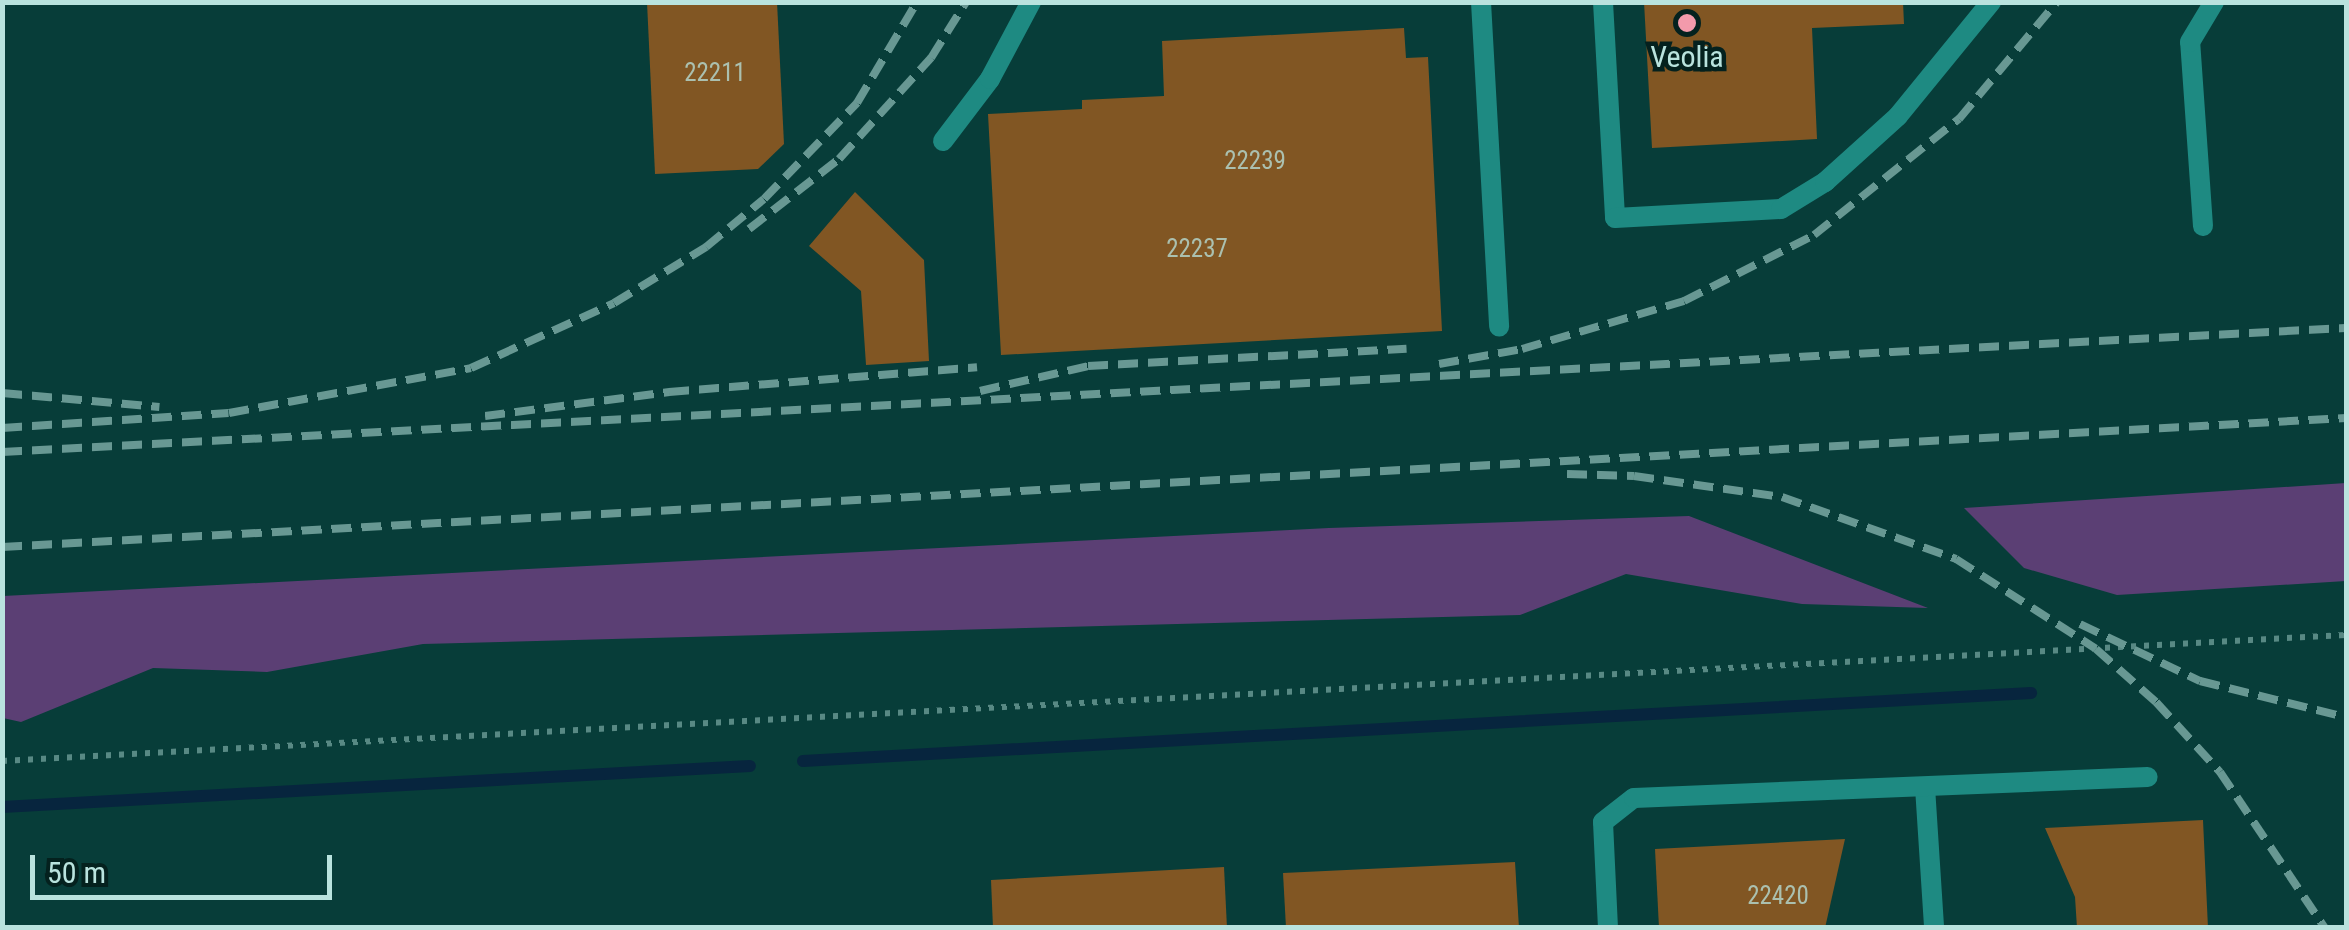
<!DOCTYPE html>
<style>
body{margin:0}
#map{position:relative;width:2349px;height:930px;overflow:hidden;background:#073d39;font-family:"Roboto Condensed",sans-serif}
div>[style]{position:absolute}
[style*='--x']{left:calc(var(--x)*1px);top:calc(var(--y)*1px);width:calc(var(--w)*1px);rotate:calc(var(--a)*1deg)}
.green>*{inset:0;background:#5b3f74}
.stream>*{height:12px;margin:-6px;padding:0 6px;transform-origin:6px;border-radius:6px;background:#07253e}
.building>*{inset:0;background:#815623}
.path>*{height:6px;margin-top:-3px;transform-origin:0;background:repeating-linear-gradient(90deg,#588984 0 5px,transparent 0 13px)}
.service>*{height:20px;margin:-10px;padding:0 10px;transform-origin:10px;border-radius:10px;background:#1e8a82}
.rail>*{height:8px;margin-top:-4px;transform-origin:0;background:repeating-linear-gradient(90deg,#689893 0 20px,transparent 0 30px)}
.dots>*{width:28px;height:28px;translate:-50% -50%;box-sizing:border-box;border:5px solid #04211e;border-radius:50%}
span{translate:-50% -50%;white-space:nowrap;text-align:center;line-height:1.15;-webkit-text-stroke:9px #04211e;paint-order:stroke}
.number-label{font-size:25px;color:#abc0af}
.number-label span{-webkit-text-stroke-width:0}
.poi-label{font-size:30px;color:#b9e3de}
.frame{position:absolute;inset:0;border:5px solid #b9e3de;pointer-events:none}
.scale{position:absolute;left:30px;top:855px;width:302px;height:45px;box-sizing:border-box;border:5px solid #b9e3de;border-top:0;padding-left:12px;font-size:30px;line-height:35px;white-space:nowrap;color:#b9e3de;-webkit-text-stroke:8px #04211e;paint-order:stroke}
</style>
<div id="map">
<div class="green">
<div style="clip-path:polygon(2346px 483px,2346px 581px,2117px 595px,2024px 568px,1964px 508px)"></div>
<div style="clip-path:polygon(1689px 516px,1928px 608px,1802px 604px,1626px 574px,1520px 615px,423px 644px,267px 672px,153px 668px,21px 722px,3px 718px,3px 596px,1329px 528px)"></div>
</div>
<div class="stream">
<div style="--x:803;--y:761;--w:1230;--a:-3.17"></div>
<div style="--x:2;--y:807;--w:749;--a:-3.14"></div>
</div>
<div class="building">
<div style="clip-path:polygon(647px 2px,777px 2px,784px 144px,758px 169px,655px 174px)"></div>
<div style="clip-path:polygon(1644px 2px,1903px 2px,1904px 24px,1812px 28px,1817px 139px,1652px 148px)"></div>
<div style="clip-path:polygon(1404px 28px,1406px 58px,1428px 57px,1442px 331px,1001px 355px,988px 114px,1082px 109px,1082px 100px,1164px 96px,1162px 41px)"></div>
<div style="clip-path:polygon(855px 192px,924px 260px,929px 361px,866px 365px,861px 291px,809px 246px)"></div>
<div style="clip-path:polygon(2203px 820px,2208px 928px,2077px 928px,2075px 897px,2045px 828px)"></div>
<div style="clip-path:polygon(1845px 839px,1825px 928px,1659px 928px,1655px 849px)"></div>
<div style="clip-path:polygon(1515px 862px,1519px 928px,1286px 928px,1283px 873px)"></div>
<div style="clip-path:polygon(1224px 867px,1227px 928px,993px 928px,991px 880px)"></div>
</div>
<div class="path">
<div style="--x:2;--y:761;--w:2347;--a:-3.08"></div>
</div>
<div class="service">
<div style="--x:1481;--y:2;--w:325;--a:86.8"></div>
<div style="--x:1603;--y:2;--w:216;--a:86.8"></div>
<div style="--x:1615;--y:218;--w:166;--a:-3.1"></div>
<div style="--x:1781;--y:209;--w:52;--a:-31.5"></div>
<div style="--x:1825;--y:182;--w:98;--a:-42.1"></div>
<div style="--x:1898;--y:116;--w:147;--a:-50.8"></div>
<div style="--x:943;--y:141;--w:78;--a:-52.8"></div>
<div style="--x:990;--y:79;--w:87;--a:-62"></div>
<div style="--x:2203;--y:226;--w:184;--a:-94"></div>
<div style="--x:2190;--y:42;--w:47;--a:-59"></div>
<div style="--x:1925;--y:787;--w:141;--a:86.3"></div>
<div style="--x:1608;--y:928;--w:106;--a:-92.7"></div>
<div style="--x:1603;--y:822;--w:39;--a:-38"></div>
<div style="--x:1634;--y:798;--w:514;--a:-2.34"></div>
</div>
<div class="rail">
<div style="--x:749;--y:229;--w:114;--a:-37.9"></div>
<div style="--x:839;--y:159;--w:137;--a:-47.7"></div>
<div style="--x:931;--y:58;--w:66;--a:-58"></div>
<div style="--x:1439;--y:364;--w:84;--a:-10.2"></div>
<div style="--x:1522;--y:349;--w:169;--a:-16.5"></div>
<div style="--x:1684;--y:301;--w:146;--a:-26.9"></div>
<div style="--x:1814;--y:235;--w:186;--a:-38.7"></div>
<div style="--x:1959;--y:119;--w:153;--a:-50.1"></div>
<div style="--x:980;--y:391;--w:111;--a:-13"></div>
<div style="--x:1088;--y:366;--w:319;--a:-3.1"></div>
<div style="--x:2;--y:393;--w:158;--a:5.1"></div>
<div style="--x:485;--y:416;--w:186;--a:-7.4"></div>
<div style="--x:669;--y:392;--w:309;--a:-4.6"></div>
<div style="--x:2;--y:428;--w:227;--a:-3.8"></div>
<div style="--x:229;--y:413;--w:246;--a:-10.5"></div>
<div style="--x:471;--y:368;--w:157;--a:-24.4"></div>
<div style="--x:614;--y:303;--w:108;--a:-31.3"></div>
<div style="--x:706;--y:247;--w:75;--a:-39.6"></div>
<div style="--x:764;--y:199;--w:134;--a:-45.9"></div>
<div style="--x:857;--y:103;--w:117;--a:-59.3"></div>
<div style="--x:2;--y:452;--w:2347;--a:-3.03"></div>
<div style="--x:1567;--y:474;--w:67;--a:1.7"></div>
<div style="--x:1634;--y:476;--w:149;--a:8.1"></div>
<div style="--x:1782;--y:497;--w:185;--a:19.6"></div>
<div style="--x:1956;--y:559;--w:166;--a:32.7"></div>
<div style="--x:2096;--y:649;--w:80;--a:41.5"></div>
<div style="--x:2156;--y:702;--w:95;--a:47.6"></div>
<div style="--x:2220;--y:772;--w:188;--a:56.1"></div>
<div style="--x:2;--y:547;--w:2348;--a:-3.15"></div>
<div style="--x:2080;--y:624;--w:133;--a:25.4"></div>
<div style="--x:2200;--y:681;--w:150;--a:13.9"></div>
</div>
<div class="dots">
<div style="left:1687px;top:23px;background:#f39aab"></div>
</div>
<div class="number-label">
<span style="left:715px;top:73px">22211</span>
<span style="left:1255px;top:161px">22239</span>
<span style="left:1197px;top:249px">22237</span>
<span style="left:1778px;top:896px">22420</span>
</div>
<div class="poi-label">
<span style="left:1687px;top:57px">Veolia</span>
</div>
<div class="frame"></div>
<div class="scale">50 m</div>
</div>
